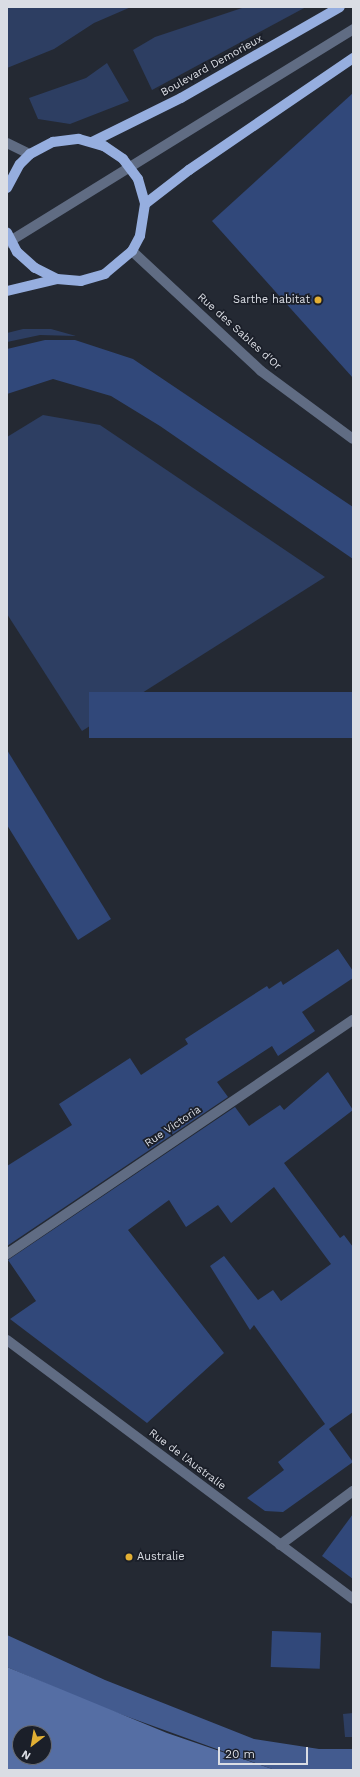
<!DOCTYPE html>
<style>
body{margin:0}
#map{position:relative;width:360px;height:1777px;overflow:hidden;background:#242933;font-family:"Work Sans",sans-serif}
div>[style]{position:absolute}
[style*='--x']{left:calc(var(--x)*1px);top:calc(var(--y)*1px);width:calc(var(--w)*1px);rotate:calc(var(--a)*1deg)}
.green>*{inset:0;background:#2d3e62}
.forest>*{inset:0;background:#435b8f}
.water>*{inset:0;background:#556ea4}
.building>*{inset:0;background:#31487a;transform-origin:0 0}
.minor>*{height:10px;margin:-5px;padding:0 5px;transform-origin:5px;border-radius:5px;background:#606c83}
.major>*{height:10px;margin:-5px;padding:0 5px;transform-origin:5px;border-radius:5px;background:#96aedf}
.dots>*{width:11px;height:11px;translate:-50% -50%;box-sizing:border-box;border:2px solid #1b1f29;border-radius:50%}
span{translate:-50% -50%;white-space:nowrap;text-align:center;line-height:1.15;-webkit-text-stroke:3.5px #1b1f29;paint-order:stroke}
.street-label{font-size:11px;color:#dadde4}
.poi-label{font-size:11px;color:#dadde4}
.right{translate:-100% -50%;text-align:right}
.left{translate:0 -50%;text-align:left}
.frame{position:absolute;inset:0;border:8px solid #dadde4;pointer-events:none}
.north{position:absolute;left:12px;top:1725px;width:40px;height:40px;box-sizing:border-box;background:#1b1f29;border:1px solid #676b74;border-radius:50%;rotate:211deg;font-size:11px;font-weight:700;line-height:16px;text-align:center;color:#dadde4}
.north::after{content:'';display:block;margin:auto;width:14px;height:18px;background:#e2af34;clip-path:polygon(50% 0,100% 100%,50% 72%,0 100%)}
.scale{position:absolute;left:218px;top:1747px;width:90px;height:18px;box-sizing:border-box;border:2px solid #dadde4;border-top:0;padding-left:5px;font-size:12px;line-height:14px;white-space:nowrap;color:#dadde4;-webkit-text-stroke:3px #1b1f29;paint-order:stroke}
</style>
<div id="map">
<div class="green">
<div style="clip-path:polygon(7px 7px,131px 7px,94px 23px,54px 49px,7px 68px)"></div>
<div style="clip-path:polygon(245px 7px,306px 7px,152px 90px,133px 50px,155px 37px)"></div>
<div style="clip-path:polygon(107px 63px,129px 101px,70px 124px,38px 119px,29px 98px,86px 78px)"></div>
<div style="clip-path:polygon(23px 329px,51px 329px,76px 336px,40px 335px,7px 342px,7px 333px)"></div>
<div style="clip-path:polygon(43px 415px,100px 425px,325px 577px,82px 731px,7px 614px,7px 437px)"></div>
<div style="clip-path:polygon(353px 1713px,353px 1737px,345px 1737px,343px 1714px)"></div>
</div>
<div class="forest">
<div style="clip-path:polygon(7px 1635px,105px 1680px,254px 1739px,319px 1749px,353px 1749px,353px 1770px,275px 1770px,98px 1706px,7px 1667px)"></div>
</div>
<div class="water">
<div style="clip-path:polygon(evenodd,7px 1667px,167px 1733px,275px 1770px,7px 1770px,7px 1667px,20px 1733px,44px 1733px,44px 1757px,20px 1757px,20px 1733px)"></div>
</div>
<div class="building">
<div style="clip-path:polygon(353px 93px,353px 378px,212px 221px)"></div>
<div style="clip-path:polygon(45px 340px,75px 340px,133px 359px,353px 507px,353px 559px,160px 426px,111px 396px,53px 379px,7px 394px,7px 349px)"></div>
<div style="left:353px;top:692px;width:46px;height:264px;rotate:90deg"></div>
<div style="clip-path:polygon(7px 750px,111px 919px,78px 940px,7px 825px)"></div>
<div style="clip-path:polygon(338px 949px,353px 971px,353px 978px,302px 1012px,315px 1031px,278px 1056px,272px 1046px,217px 1082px,228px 1097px,7px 1246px,7px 1166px,72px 1125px,59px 1104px,130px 1058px,141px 1075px,188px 1044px,185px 1039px,259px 991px,267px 986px,269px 989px,281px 981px,283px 985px)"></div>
<div style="clip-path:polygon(328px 1072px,353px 1110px,284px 1163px,340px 1238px,344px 1235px,353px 1247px,353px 1412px,329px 1429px,353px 1462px,283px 1512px,265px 1511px,247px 1498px,284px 1470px,278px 1462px,325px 1424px,254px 1325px,250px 1330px,210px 1266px,224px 1256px,258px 1300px,273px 1290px,281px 1301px,331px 1264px,274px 1187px,231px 1223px,218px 1205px,186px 1227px,169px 1200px,128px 1230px,224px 1353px,147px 1423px,10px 1319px,36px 1301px,8px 1260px,235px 1107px,249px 1126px,280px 1105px,284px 1110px)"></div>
<div style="clip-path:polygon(353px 1514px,353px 1579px,322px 1556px)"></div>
<div style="left:272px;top:1631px;width:49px;height:36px;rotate:2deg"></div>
</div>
<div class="minor">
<div style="--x:7;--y:143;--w:25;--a:26"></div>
<div style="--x:7;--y:243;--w:407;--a:-31.7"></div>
<div style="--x:132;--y:251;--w:176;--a:42.9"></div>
<div style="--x:261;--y:371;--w:114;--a:36.5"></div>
<div style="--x:7;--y:1254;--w:418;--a:-34.1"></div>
<div style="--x:7;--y:1340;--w:432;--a:36.8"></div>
<div style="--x:280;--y:1545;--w:91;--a:-36.5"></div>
</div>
<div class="major">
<div style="--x:92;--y:142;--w:99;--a:-26.3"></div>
<div style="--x:181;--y:98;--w:183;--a:-29.8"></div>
<div style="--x:7;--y:188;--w:27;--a:-62"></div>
<div style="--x:20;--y:164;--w:14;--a:-45"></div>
<div style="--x:30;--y:154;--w:26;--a:-28"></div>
<div style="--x:53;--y:142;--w:26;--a:-7"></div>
<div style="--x:79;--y:139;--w:26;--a:16"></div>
<div style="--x:104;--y:146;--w:23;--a:34"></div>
<div style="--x:123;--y:159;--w:25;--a:53"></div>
<div style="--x:138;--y:179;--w:26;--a:74"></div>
<div style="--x:145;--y:204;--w:32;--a:99"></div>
<div style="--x:140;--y:236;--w:17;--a:118"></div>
<div style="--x:132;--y:251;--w:35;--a:140"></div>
<div style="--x:105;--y:274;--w:25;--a:164"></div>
<div style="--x:81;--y:281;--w:24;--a:-175"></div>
<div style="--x:57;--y:279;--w:25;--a:-153"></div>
<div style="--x:35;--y:268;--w:24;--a:-138"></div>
<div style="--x:17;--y:252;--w:22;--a:-117"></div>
<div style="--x:145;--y:204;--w:56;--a:-37.7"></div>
<div style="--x:189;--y:170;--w:199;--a:-34.3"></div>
<div style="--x:7;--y:291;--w:51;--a:-13.5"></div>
</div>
<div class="dots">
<div style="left:318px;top:300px;background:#e2af34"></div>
<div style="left:129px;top:1557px;background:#e2af34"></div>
</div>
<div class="street-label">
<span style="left:212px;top:66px;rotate:-29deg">Boulevard Demorieux</span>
<span style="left:239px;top:332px;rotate:42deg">Rue des Sables d'Or</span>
<span style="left:173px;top:1127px;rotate:-34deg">Rue Victoria</span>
<span style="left:187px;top:1460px;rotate:37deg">Rue de l'Australie</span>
</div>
<div class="poi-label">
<span class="right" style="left:310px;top:300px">Sarthe habitat</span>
<span class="left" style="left:137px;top:1557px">Australie</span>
</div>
<div class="frame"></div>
<div class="north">N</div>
<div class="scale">20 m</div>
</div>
